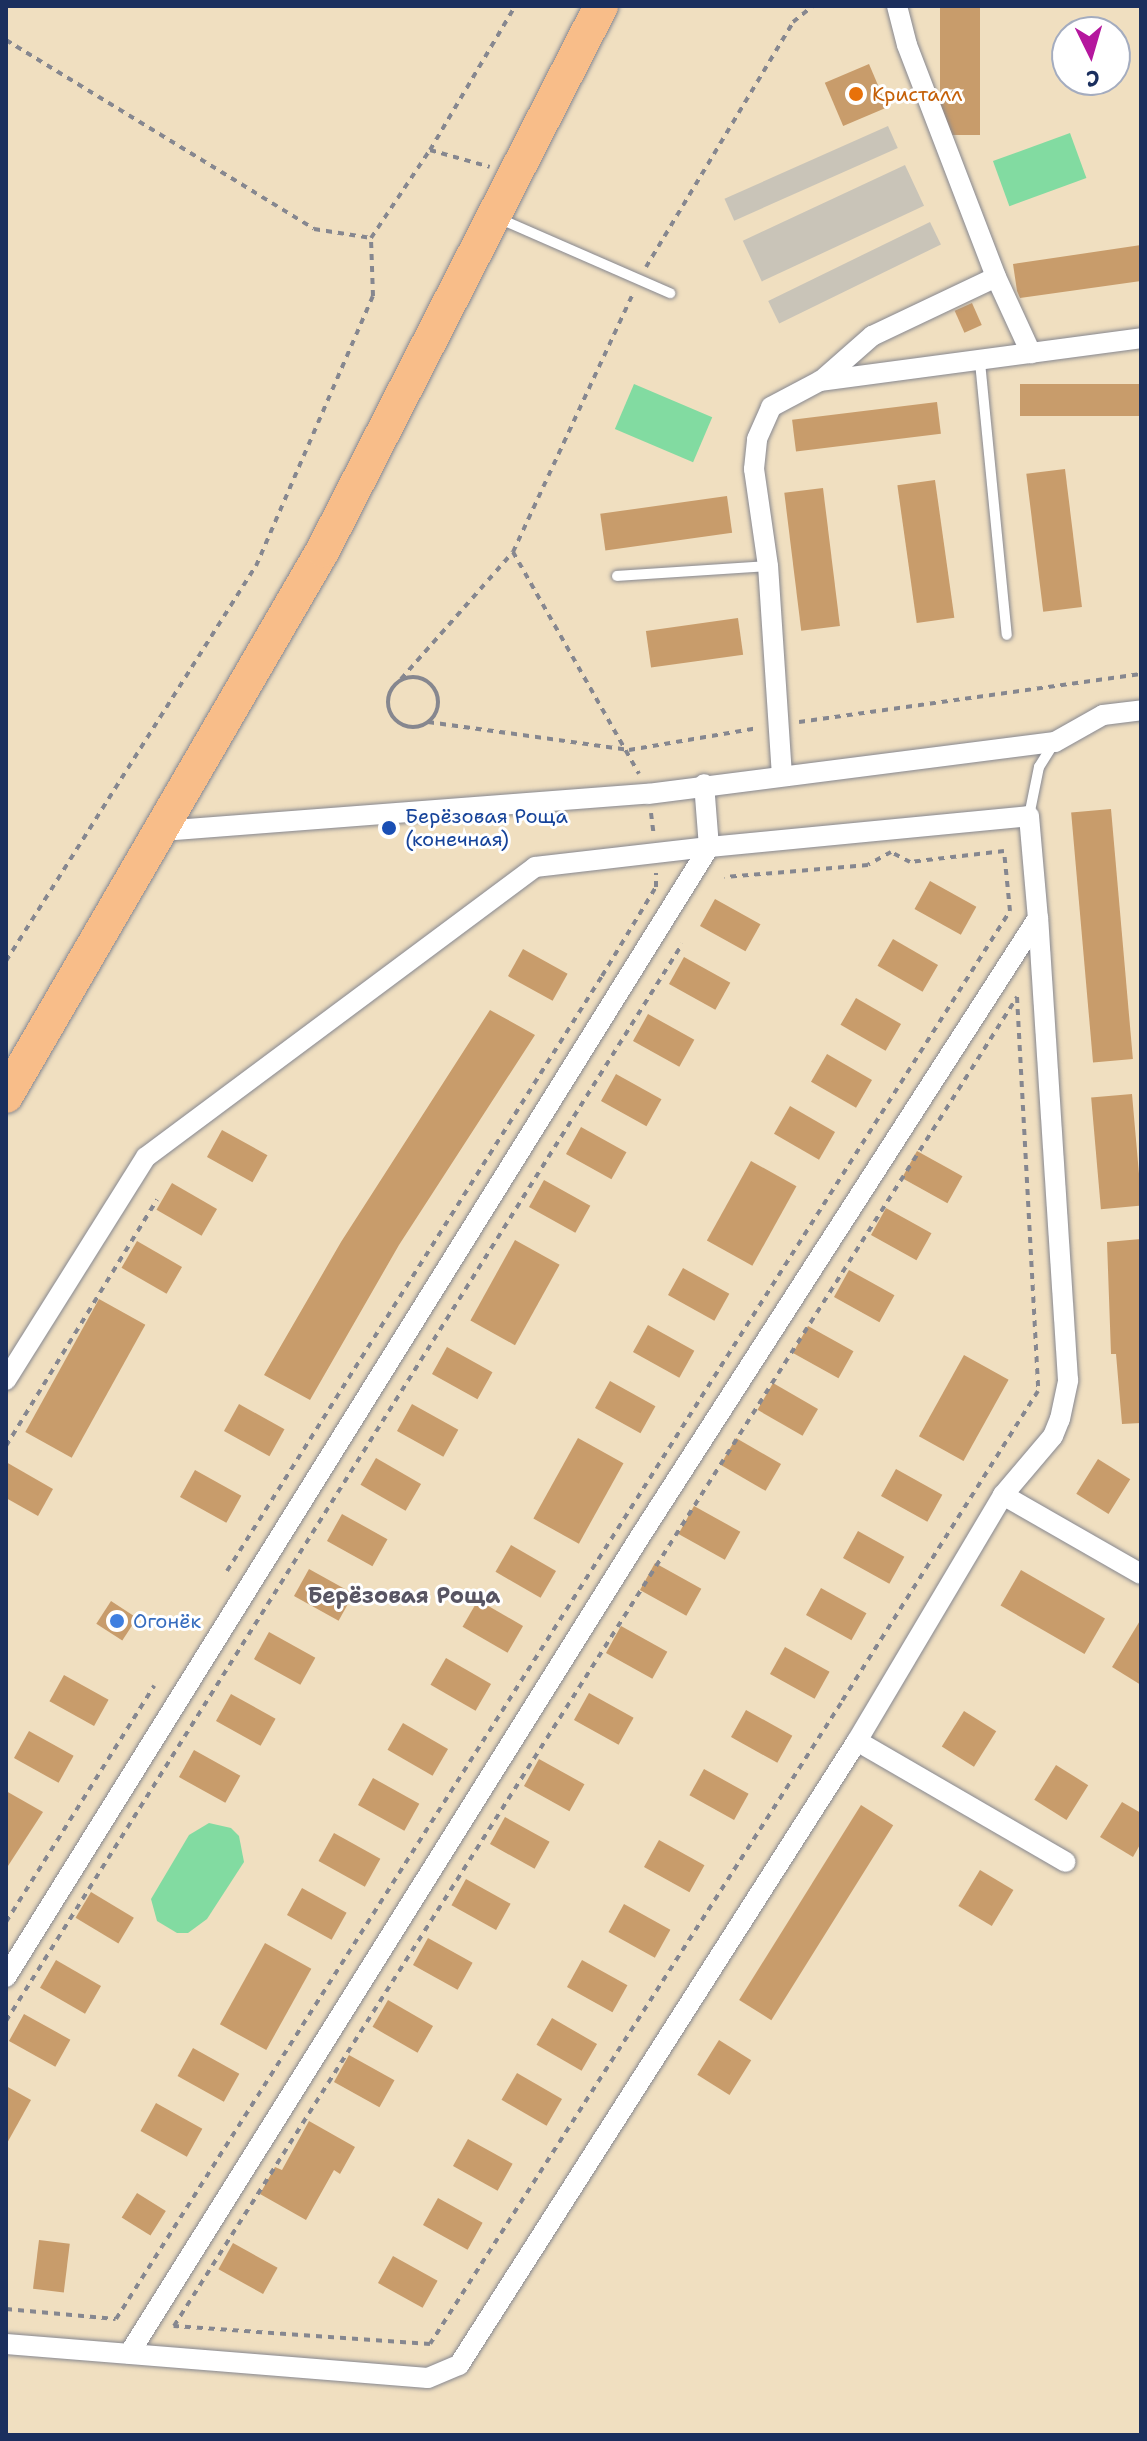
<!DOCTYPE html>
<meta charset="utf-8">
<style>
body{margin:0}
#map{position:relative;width:1147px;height:2441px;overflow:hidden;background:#f0dfc0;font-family:"Shantell Sans",sans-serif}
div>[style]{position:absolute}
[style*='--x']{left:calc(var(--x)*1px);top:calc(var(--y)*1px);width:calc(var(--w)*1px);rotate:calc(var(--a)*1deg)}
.industrial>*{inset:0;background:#c9c4b8;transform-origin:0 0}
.green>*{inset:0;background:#82dba1;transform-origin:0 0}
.building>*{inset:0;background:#c89c6b;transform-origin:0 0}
.path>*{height:4px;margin-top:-2px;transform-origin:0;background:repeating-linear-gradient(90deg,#86878f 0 6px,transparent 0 12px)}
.path>.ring{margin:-2px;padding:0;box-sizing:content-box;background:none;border:4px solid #86878f;border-radius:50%}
.roads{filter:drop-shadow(0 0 2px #86878f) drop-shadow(0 0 2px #86878f)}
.service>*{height:10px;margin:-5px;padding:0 5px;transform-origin:5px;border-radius:5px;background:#fff}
.minor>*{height:20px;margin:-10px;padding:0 10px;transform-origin:10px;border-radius:10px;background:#fff}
.primary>*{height:34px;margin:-17px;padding:0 17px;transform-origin:17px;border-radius:17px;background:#f8bd89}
.dots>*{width:22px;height:22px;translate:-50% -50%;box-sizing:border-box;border:4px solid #fff;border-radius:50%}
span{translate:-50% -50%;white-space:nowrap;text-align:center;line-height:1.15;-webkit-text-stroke:6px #fff;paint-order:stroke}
.food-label{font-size:20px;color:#c56008}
.left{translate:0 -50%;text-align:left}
.transit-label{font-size:20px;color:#164399}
.shop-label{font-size:20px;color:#366cbe}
.neighbourhood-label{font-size:22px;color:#585563;font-weight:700}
.frame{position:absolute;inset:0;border:8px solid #1b2f5e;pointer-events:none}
.north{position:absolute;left:1051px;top:16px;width:80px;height:80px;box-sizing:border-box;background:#fff;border:2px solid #a4acbf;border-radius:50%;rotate:175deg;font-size:22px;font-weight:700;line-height:32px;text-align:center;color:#1b2f5e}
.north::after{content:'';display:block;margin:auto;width:28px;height:36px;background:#b5179e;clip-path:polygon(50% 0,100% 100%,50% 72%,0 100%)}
</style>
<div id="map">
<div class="industrial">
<div style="left:888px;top:126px;width:24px;height:179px;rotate:66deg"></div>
<div style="left:905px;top:165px;width:45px;height:179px;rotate:65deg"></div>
<div style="left:930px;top:222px;width:25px;height:180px;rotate:64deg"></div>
</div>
<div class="green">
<div style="left:1070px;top:133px;width:48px;height:82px;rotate:70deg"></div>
<div style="left:634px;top:384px;width:85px;height:49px;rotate:23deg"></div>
<div style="clip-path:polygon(209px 1823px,231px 1828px,239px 1836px,244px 1862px,207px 1919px,188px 1933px,177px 1933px,157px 1921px,151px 1899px,189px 1835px)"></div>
</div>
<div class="building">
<div style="left:940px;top:6px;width:40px;height:129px"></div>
<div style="left:869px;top:64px;width:47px;height:48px;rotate:67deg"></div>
<div style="clip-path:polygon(1141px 245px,1141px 281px,1020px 298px,1017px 291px,1013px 264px)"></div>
<div style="left:972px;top:303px;width:24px;height:19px;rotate:66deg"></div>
<div style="left:1141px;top:384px;width:32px;height:121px;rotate:90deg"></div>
<div style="left:937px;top:402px;width:32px;height:146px;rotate:83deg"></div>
<div style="left:1065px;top:469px;width:139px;height:39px;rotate:83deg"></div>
<div style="left:935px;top:480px;width:139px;height:38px;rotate:82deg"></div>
<div style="left:823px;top:488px;width:139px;height:39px;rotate:83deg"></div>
<div style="left:727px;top:496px;width:37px;height:128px;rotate:82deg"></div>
<div style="left:738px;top:618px;width:37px;height:93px;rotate:82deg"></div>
<div style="left:1111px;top:809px;width:251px;height:40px;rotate:85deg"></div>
<div style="left:930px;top:881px;width:53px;height:32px;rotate:29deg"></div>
<div style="left:715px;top:899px;width:52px;height:31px;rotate:29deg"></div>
<div style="left:893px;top:939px;width:52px;height:31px;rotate:30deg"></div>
<div style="left:523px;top:949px;width:51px;height:31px;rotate:29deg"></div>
<div style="left:684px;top:957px;width:53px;height:31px;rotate:29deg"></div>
<div style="left:856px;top:998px;width:52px;height:31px;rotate:30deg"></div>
<div style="clip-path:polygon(490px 1010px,535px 1035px,399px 1245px,310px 1400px,264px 1375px,341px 1242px)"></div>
<div style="left:648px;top:1014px;width:53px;height:31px;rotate:29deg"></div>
<div style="left:827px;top:1054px;width:52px;height:32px;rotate:30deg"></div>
<div style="left:616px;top:1074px;width:52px;height:31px;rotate:29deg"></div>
<div style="left:1132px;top:1094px;width:112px;height:41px;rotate:85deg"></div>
<div style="left:790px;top:1106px;width:52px;height:32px;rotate:30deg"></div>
<div style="left:581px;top:1127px;width:52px;height:31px;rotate:29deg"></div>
<div style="left:222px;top:1130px;width:52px;height:31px;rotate:29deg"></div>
<div style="left:917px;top:1151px;width:52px;height:31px;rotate:29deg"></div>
<div style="left:751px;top:1161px;width:52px;height:91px;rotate:29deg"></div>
<div style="left:544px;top:1180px;width:53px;height:31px;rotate:29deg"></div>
<div style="left:172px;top:1183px;width:52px;height:31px;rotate:30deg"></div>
<div style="left:886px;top:1208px;width:52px;height:31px;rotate:29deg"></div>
<div style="clip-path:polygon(1141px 1239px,1141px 1423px,1122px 1424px,1116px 1354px,1111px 1354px,1107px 1242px)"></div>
<div style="left:515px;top:1240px;width:51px;height:92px;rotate:29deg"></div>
<div style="left:137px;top:1241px;width:52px;height:31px;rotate:30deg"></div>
<div style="left:683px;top:1268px;width:53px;height:31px;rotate:29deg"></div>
<div style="left:849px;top:1270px;width:52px;height:31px;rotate:29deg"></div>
<div style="left:99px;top:1299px;width:53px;height:152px;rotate:29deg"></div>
<div style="left:648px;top:1325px;width:53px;height:31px;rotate:29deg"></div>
<div style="left:808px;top:1326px;width:52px;height:31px;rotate:29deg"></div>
<div style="left:447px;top:1347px;width:52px;height:31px;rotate:29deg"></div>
<div style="left:964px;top:1355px;width:51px;height:93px;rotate:29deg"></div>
<div style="left:610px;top:1381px;width:52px;height:31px;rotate:29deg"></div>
<div style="left:773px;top:1383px;width:52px;height:31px;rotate:30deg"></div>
<div style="left:239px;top:1404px;width:52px;height:31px;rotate:29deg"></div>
<div style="left:412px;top:1404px;width:53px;height:31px;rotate:29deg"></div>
<div style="left:578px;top:1438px;width:52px;height:92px;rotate:29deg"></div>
<div style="left:736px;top:1438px;width:52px;height:31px;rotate:30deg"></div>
<div style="left:376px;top:1458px;width:52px;height:31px;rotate:30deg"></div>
<div style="left:1098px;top:1459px;width:38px;height:41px;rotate:32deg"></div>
<div style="clip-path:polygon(6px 1462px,53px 1489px,38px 1516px,6px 1498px)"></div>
<div style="left:896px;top:1469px;width:53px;height:31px;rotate:29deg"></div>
<div style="left:195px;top:1470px;width:53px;height:31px;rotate:29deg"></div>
<div style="left:694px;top:1506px;width:53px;height:32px;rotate:29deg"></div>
<div style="left:342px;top:1514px;width:52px;height:31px;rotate:29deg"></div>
<div style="left:858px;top:1531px;width:53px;height:31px;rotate:29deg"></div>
<div style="left:511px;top:1545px;width:52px;height:31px;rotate:30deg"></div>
<div style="left:655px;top:1563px;width:53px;height:31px;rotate:29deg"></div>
<div style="left:309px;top:1569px;width:51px;height:31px;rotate:29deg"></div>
<div style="left:1021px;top:1570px;width:97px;height:41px;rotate:30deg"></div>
<div style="left:821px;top:1588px;width:52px;height:31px;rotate:29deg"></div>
<div style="left:478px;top:1600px;width:52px;height:31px;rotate:30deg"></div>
<div style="left:111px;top:1601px;width:31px;height:27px;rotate:33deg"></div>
<div style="clip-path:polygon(1141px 1619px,1141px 1685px,1112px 1667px)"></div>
<div style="left:621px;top:1626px;width:53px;height:31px;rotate:29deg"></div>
<div style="left:269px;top:1632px;width:53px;height:31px;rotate:29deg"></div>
<div style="left:785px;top:1647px;width:51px;height:31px;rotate:29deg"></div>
<div style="left:446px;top:1658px;width:52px;height:31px;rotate:30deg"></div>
<div style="left:64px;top:1675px;width:51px;height:30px;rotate:29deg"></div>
<div style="left:589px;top:1693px;width:51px;height:31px;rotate:29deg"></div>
<div style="left:231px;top:1694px;width:51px;height:31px;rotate:29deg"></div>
<div style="left:746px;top:1710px;width:53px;height:31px;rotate:29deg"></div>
<div style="left:964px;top:1711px;width:38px;height:42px;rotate:32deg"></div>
<div style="left:403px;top:1723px;width:52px;height:31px;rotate:30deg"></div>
<div style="left:29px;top:1731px;width:51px;height:31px;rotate:29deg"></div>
<div style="left:194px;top:1750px;width:53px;height:31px;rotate:29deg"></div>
<div style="left:539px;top:1759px;width:52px;height:31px;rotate:29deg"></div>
<div style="left:1056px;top:1765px;width:38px;height:41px;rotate:32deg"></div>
<div style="left:704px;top:1769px;width:51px;height:30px;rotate:29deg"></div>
<div style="left:373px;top:1778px;width:53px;height:31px;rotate:29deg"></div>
<div style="clip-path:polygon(6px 1791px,43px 1812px,6px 1869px)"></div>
<div style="clip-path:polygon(1122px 1802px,1141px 1813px,1141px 1843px,1133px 1857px,1100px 1837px)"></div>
<div style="left:861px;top:1805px;width:38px;height:230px;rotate:32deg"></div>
<div style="left:505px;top:1817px;width:51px;height:31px;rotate:29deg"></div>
<div style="left:334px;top:1833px;width:53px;height:32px;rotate:29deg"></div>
<div style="left:659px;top:1840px;width:52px;height:31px;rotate:29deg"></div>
<div style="left:980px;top:1870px;width:39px;height:42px;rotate:31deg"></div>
<div style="left:466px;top:1879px;width:51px;height:30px;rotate:29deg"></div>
<div style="left:302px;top:1888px;width:51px;height:31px;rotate:29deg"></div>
<div style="left:91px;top:1892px;width:50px;height:30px;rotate:31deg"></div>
<div style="left:624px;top:1904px;width:53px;height:32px;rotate:29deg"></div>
<div style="left:428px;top:1938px;width:51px;height:31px;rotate:29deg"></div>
<div style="left:265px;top:1943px;width:53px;height:93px;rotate:29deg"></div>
<div style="left:56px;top:1960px;width:52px;height:32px;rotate:30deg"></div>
<div style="left:582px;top:1960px;width:52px;height:31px;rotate:29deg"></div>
<div style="left:388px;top:2000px;width:52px;height:31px;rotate:30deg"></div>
<div style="left:24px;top:2014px;width:53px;height:31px;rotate:29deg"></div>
<div style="left:552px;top:2018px;width:52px;height:31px;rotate:30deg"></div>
<div style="left:719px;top:2040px;width:38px;height:41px;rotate:32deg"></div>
<div style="left:193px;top:2048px;width:53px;height:32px;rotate:29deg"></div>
<div style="left:349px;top:2055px;width:52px;height:31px;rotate:29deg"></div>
<div style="left:517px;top:2073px;width:52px;height:31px;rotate:30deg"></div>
<div style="clip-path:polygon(6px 2086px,31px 2100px,6px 2145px)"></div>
<div style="left:156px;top:2103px;width:53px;height:32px;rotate:29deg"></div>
<div style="clip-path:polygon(309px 2121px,355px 2147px,340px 2174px,334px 2170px,306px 2220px,260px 2194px,275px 2167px,282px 2170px)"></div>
<div style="left:468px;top:2139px;width:51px;height:31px;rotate:29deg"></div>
<div style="left:137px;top:2193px;width:34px;height:29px;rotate:32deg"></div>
<div style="left:438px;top:2198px;width:51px;height:31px;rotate:29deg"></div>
<div style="left:39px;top:2240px;width:31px;height:49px;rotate:7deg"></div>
<div style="left:233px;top:2243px;width:51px;height:30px;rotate:29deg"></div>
<div style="left:393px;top:2256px;width:51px;height:31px;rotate:29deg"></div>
</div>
<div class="path">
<div style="--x:6;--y:40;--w:361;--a:31.5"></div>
<div style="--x:314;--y:229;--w:58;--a:9"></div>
<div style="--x:371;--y:238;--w:106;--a:-56.2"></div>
<div style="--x:430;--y:150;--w:62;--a:15.8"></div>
<div style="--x:430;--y:150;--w:167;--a:-59.4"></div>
<div style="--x:646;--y:267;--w:286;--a:-59"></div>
<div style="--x:793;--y:22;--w:26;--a:-39"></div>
<div style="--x:513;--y:552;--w:285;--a:-65.1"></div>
<div class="ring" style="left:388px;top:677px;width:46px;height:46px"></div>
<div style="--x:401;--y:679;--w:169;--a:-48.6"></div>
<div style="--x:513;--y:552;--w:255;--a:60.4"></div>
<div style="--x:428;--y:722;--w:203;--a:7.9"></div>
<div style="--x:629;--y:750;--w:131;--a:-9.7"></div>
<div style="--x:799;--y:722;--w:345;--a:-8"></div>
<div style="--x:651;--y:813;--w:23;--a:83"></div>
<div style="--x:6;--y:961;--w:467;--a:-57.7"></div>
<div style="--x:256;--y:566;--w:294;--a:-66.6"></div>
<div style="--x:373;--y:296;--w:58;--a:-92"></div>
<div style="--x:1017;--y:997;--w:395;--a:86.9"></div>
<div style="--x:1038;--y:1391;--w:369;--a:122.3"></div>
<div style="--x:841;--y:1703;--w:761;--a:122.67"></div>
<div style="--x:430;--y:2344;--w:257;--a:-176"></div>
<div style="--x:174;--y:2326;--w:1574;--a:-57.61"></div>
<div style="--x:6;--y:1446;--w:289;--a:-58.5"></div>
<div style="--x:227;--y:1571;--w:703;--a:-57.78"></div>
<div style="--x:602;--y:976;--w:104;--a:-58.8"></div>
<div style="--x:656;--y:887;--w:14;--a:-90"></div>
<div style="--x:6;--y:1922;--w:279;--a:-57.9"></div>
<div style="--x:6;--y:2021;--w:1272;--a:-57.88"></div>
<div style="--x:6;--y:2309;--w:110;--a:5.2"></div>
<div style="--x:116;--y:2319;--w:1668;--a:-57.59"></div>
<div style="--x:1010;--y:911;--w:60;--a:-95.7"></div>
<div style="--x:1004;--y:851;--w:95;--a:173.3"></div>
<div style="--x:910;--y:862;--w:21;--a:-152"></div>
<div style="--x:891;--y:852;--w:26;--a:151"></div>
<div style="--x:868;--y:865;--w:144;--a:175.2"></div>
</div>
<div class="roads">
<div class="service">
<div style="--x:498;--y:218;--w:188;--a:23.6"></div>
<div style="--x:980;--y:362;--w:274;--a:84.4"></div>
<div style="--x:617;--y:576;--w:151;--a:-3.8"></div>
<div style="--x:1029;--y:816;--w:50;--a:-78.5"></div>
<div style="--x:1039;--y:767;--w:28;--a:-58"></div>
</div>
<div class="minor">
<div style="--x:897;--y:6;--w:40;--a:75.6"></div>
<div style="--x:907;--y:45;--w:248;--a:69"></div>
<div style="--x:996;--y:277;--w:84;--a:65.3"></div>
<div style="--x:822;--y:380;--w:67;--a:-41.3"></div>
<div style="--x:872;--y:336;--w:137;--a:-25.4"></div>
<div style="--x:782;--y:776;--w:210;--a:-93.8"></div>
<div style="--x:768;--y:566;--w:98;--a:-98.2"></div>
<div style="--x:754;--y:469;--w:30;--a:-84"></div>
<div style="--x:757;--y:439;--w:35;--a:-66"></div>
<div style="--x:771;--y:407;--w:55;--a:-28"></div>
<div style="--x:820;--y:381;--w:324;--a:-7.6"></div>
<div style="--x:162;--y:831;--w:487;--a:-4.4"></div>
<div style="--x:648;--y:794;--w:410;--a:-7.3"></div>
<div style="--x:1055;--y:742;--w:55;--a:-29.4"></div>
<div style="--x:1103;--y:715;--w:38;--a:-7"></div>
<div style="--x:6;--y:1380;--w:263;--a:-57.9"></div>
<div style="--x:146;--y:1157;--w:485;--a:-36.7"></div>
<div style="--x:535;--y:867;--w:175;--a:-6.6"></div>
<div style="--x:709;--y:847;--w:63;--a:-94.5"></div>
<div style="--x:1003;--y:1495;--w:159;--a:29.8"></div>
<div style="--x:857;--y:1741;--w:241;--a:30.1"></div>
<div style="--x:6;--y:1977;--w:1331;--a:-58.11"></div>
<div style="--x:709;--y:847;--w:321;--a:-5.5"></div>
<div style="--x:1029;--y:816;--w:102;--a:85"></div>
<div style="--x:1038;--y:918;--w:730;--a:122.75"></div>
<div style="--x:643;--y:1532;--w:969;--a:122.02"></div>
<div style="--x:6;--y:2344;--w:423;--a:4.6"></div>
<div style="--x:428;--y:2378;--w:34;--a:-23"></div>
<div style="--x:459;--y:2365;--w:740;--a:-57.47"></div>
<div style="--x:857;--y:1741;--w:286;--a:-59.3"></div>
<div style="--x:1003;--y:1495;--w:77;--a:-49.7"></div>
<div style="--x:1053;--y:1436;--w:18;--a:-68"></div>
<div style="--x:1060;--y:1419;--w:40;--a:-78"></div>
<div style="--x:1068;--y:1380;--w:463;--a:-93.7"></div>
</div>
<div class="primary">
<div style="--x:6;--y:1096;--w:631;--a:-59.86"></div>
<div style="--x:323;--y:550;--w:611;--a:-62.93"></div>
</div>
</div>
<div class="dots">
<div style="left:856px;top:94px;background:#e8710a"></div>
<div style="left:389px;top:828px;background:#1a4fb4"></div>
<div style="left:117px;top:1621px;background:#3f7fe0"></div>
</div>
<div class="food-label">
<span class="left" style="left:872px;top:94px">Кристалл</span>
</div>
<div class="transit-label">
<span class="left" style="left:405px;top:828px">Берёзовая Роща<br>(конечная)</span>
</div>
<div class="shop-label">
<span class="left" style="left:133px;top:1621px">Огонёк</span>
</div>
<div class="neighbourhood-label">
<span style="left:404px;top:1596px">Берёзовая Роща</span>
</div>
<div class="frame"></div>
<div class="north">С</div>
</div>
